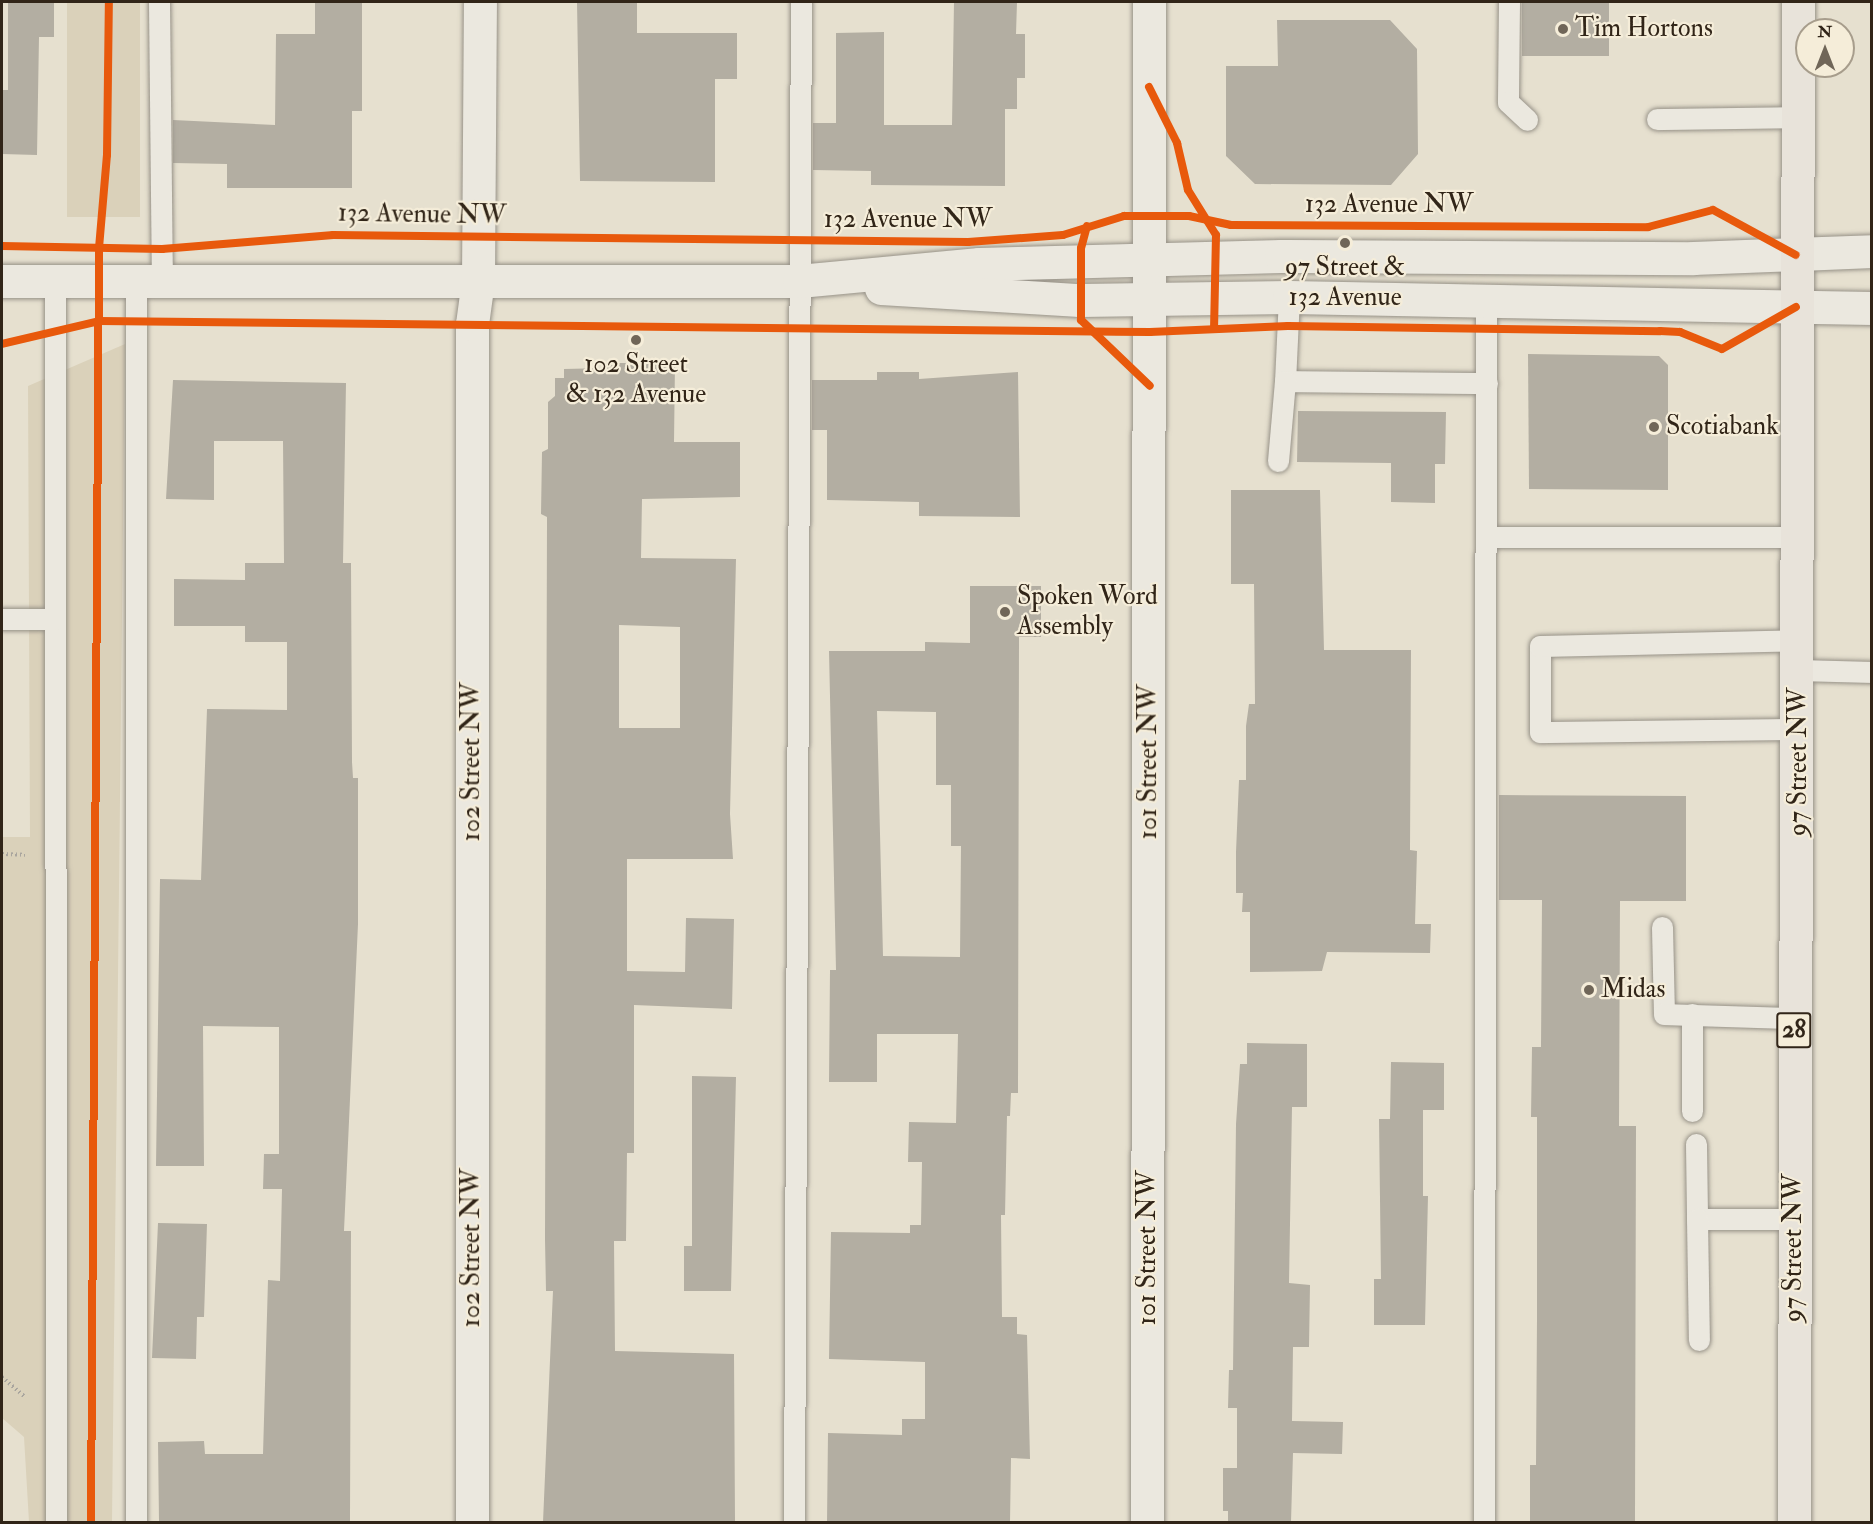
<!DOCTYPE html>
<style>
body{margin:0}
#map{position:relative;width:1873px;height:1524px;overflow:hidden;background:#e6e0cf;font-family:"IM FELL Double Pica",serif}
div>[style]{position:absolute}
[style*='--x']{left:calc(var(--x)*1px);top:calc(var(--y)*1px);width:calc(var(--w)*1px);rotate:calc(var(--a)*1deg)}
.green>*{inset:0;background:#dad1ba;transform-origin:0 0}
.building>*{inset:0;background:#b3aea2;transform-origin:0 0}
.path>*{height:4px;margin-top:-2px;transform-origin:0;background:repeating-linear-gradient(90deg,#a9a59e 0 1.5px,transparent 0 4.5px)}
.roads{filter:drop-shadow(0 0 2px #979288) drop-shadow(0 0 2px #979288)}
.service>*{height:21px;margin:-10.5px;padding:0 10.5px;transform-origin:10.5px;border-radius:10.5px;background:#ebe8df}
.minor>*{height:33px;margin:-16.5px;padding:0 16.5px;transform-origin:16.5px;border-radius:16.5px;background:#ebe8df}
.tertiary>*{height:33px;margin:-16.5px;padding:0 16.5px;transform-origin:16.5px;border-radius:16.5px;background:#ebe8df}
.primary>*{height:33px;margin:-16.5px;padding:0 16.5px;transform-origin:16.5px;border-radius:16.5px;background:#e8e3da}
.cycleway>*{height:8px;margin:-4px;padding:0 4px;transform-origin:4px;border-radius:4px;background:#e8590c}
.dots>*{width:16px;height:16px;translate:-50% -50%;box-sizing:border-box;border:3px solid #f5edd9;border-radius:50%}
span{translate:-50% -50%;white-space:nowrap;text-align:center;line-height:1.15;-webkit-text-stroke:4.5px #f5edd9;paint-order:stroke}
.shield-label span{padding:2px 4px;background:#f5edd9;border:2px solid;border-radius:4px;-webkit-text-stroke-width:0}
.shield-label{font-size:24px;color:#312518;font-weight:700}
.poi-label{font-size:26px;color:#312518}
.left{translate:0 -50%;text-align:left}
.street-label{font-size:26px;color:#312518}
.frame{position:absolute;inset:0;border:3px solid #312518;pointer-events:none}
.north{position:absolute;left:1795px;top:18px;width:60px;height:60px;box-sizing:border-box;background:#f5edd9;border:2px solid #a79d8c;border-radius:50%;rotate:0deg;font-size:16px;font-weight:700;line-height:24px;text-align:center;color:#312518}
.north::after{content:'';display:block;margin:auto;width:21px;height:27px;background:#706658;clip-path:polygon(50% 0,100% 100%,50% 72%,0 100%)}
</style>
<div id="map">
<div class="green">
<div style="left:67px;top:2px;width:73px;height:215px"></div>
<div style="clip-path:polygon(125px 344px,112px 1522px,29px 1522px,24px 1437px,2px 1418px,2px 837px,30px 837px,28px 386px)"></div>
</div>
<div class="building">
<div style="clip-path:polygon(8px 2px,54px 2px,54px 37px,39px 37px,37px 155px,2px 154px,2px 90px,8px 90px)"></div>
<div style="clip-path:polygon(315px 2px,362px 2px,362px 111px,352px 111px,352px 188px,227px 188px,227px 164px,173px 163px,173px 120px,275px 125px,276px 34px,315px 34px)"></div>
<div style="clip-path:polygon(577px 2px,637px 2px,637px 33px,737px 33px,737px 79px,715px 79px,715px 182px,580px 181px)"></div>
<div style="clip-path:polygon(954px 2px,1017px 2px,1016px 34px,1025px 34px,1025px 78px,1017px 78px,1017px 109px,1005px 109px,1005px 186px,871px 185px,871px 171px,813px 170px,813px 123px,836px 123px,836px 33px,884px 32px,884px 125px,952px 125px)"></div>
<div style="left:1522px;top:2px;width:87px;height:54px"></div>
<div style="clip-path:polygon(1277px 20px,1390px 20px,1417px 49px,1418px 154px,1391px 185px,1255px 184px,1226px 156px,1226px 66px,1278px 66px)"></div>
<div style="clip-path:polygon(1528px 354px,1659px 356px,1668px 365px,1668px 490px,1529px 489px)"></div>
<div style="clip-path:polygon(evenodd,606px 363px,675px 363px,674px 442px,740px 442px,740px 497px,642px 499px,641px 558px,736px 559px,730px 814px,733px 859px,627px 859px,627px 971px,685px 972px,686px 918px,734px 919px,732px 1009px,634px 1005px,634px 1153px,627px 1153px,626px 1241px,614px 1241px,615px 1351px,734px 1354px,735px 1521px,543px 1522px,553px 1291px,546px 1291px,545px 1240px,547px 517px,541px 514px,542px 452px,548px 449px,548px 402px,555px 396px,555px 378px,564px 378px,564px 369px,606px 368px,606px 363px,619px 625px,680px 627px,680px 728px,619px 728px,619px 625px)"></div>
<div style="clip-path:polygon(877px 372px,919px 372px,919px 379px,1018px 372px,1020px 517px,919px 516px,919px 502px,827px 500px,827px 430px,812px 430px,812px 380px,877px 380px)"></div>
<div style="clip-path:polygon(173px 380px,346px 383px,343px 563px,351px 563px,352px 762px,353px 778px,358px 778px,358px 924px,344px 1231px,351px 1231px,350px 1522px,159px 1522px,158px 1442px,204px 1441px,205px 1454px,263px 1454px,268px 1280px,280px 1281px,282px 1189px,263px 1189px,264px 1154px,279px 1154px,279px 1027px,203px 1026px,204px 1166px,156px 1166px,160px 879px,201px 880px,207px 709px,287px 710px,287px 642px,245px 642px,245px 626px,174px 626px,174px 579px,245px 580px,245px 563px,284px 563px,283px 441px,214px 441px,214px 500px,166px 499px)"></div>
<div style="clip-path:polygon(1298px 411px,1446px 412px,1445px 464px,1435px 464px,1435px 503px,1391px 502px,1391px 463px,1297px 462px)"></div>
<div style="clip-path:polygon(1231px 490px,1320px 490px,1324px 650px,1411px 650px,1410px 850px,1417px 851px,1415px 924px,1431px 924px,1430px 953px,1327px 952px,1322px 971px,1250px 972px,1250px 912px,1242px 912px,1243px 893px,1236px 893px,1236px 852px,1239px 780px,1246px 780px,1246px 726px,1249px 704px,1255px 704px,1254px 584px,1231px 584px)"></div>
<div style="clip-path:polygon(evenodd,970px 586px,1041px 586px,1041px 637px,1019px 637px,1018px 1093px,1011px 1093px,1010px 1116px,1007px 1116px,1005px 1215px,1001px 1215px,1002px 1317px,1017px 1317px,1017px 1334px,1027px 1335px,1030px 1459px,1011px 1458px,1010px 1522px,827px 1522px,828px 1433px,902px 1435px,902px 1419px,925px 1419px,925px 1362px,829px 1359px,831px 1232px,910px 1233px,910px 1225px,921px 1225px,922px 1162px,908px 1162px,909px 1122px,956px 1123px,958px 1034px,877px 1034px,877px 1082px,829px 1082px,830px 970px,836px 970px,829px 651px,925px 651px,925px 642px,970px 643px,970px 586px,877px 711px,936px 712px,936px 785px,951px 785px,951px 846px,961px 846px,960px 957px,883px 956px,877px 711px)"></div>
<div style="clip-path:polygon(1499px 795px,1686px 796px,1686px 901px,1620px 901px,1619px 1126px,1636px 1126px,1635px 1522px,1530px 1522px,1530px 1465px,1536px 1465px,1537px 1317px,1537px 1117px,1531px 1117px,1532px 1047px,1541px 1047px,1542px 900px,1499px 900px)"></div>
<div style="clip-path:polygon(1247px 1043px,1307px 1044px,1307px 1107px,1292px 1107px,1289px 1283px,1310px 1285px,1309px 1347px,1293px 1347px,1292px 1421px,1343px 1422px,1342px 1454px,1293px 1453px,1291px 1522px,1228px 1522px,1228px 1511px,1223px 1511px,1223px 1468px,1237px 1468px,1237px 1408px,1228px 1408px,1229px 1370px,1233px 1370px,1236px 1124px,1240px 1064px,1247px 1064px)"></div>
<div style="clip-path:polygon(1391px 1062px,1444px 1063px,1444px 1110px,1423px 1110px,1423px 1196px,1428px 1196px,1425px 1325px,1374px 1325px,1374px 1279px,1381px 1279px,1379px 1119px,1390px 1119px)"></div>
<div style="clip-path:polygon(692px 1076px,736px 1077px,731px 1291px,684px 1291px,684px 1246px,692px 1246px)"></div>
<div style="clip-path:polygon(158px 1223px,207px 1224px,204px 1317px,197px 1317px,196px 1359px,152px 1358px)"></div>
</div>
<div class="path">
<div style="--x:2;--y:854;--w:23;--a:2"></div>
<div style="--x:2;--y:1377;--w:29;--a:41"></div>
</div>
<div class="roads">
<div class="service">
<div style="--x:159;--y:2;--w:278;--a:89.4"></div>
<div style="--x:1509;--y:2;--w:100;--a:90.6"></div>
<div style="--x:1508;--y:102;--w:26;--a:43"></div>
<div style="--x:1657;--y:119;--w:140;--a:-0.8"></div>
<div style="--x:55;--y:279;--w:1243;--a:89.95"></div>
<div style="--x:1289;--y:297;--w:84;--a:92.7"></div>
<div style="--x:1285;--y:381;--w:202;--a:0.6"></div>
<div style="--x:1278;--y:461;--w:80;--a:-85"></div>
<div style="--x:1487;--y:537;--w:311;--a:0"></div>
<div style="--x:2;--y:619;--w:53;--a:0"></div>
<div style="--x:1799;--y:670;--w:73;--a:1.6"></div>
<div style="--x:1799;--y:729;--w:259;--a:179.3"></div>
<div style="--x:1540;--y:732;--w:86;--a:-90"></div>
<div style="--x:1540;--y:646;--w:259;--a:-1.3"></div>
<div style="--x:1662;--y:927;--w:87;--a:88.7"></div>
<div style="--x:1664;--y:1014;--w:130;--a:1.8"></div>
<div style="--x:1692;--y:1014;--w:97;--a:90"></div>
<div style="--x:1696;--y:1144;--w:75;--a:89.2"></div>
<div style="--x:1697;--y:1219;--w:97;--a:0"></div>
<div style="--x:1697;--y:1219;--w:121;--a:89.1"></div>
<div style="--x:136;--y:1522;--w:1243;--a:-90"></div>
<div style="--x:794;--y:1522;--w:1520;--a:-89.74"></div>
<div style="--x:1484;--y:1522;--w:1222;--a:-89.91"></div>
</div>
<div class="minor">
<div style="--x:472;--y:1522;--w:1198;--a:-90"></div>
<div style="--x:472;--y:324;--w:44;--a:-82.2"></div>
<div style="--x:478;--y:280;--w:278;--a:-89.6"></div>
<div style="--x:1147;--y:1522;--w:1520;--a:-89.92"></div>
</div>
<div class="tertiary">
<div style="--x:2;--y:281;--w:797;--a:0"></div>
<div style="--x:799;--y:281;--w:181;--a:-5.4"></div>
<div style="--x:979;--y:264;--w:302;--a:-1.5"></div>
<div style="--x:1281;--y:256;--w:412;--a:0.3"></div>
<div style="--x:1693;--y:258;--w:179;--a:-2.2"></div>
<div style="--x:881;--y:288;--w:199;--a:3.5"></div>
<div style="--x:1080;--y:300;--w:209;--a:-0.8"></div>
<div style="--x:1289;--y:297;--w:583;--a:1.08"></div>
</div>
<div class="primary">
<div style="--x:1794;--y:1522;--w:1520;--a:-89.85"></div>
</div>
</div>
<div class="cycleway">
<div style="--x:1149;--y:87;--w:63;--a:63.4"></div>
<div style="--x:1177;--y:143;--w:48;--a:76.8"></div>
<div style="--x:1188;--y:190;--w:53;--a:58.1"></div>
<div style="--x:1216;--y:235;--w:93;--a:91.2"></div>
<div style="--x:1087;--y:226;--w:23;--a:105"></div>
<div style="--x:1081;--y:248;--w:72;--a:90"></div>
<div style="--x:1081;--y:320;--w:95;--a:43.7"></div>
<div style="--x:2;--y:246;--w:160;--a:1.1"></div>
<div style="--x:162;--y:249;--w:172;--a:-4.7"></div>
<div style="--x:333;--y:235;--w:635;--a:0.63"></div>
<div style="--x:968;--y:242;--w:95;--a:-4.2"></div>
<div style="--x:1063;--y:235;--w:64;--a:-17.3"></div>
<div style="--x:1124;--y:216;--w:65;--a:0"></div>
<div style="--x:1189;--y:216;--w:43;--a:12.1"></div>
<div style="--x:1231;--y:225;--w:417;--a:0.3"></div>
<div style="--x:1648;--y:227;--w:67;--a:-14.7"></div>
<div style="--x:1713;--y:210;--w:94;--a:28.5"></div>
<div style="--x:2;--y:344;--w:100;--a:-13.3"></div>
<div style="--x:99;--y:321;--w:1051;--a:0.6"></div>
<div style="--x:1150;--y:332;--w:138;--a:-2.5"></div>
<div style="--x:1288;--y:326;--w:372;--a:0.8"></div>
<div style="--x:1660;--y:331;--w:20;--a:3"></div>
<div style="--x:1680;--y:332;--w:45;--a:22"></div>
<div style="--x:1722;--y:349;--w:85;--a:-29.6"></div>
<div style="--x:91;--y:1522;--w:1274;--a:-89.64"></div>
<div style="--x:99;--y:248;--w:93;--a:-85.1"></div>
<div style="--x:107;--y:155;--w:153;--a:-89.3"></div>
</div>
<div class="dots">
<div style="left:1563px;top:29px;background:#706658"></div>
<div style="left:1345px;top:243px;background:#706658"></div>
<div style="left:636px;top:340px;background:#706658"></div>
<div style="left:1654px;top:427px;background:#706658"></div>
<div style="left:1005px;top:612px;background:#706658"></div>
<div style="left:1589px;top:990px;background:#706658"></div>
</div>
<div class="shield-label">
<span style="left:1794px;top:1030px">28</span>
</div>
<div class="poi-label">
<span class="left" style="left:1575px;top:29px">Tim Hortons</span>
<span style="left:1345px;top:283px">97 Street &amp;<br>132 Avenue</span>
<span style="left:636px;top:380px">102 Street<br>&amp; 132 Avenue</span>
<span class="left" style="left:1666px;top:427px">Scotiabank</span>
<span class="left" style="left:1017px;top:612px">Spoken Word<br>Assembly</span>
<span class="left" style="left:1601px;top:990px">Midas</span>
</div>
<div class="street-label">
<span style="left:1389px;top:205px">132 Avenue NW</span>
<span style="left:422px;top:215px;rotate:1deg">132 Avenue NW</span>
<span style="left:908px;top:220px">132 Avenue NW</span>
<span style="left:472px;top:762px;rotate:-90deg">102 Street NW</span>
<span style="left:1149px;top:762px;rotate:-90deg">101 Street NW</span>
<span style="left:1799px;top:762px;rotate:-90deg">97 Street NW</span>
<span style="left:472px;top:1248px;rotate:-90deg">102 Street NW</span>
<span style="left:1148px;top:1248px;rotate:-90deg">101 Street NW</span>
<span style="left:1794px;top:1248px;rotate:-90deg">97 Street NW</span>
</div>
<div class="frame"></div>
<div class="north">N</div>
</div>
